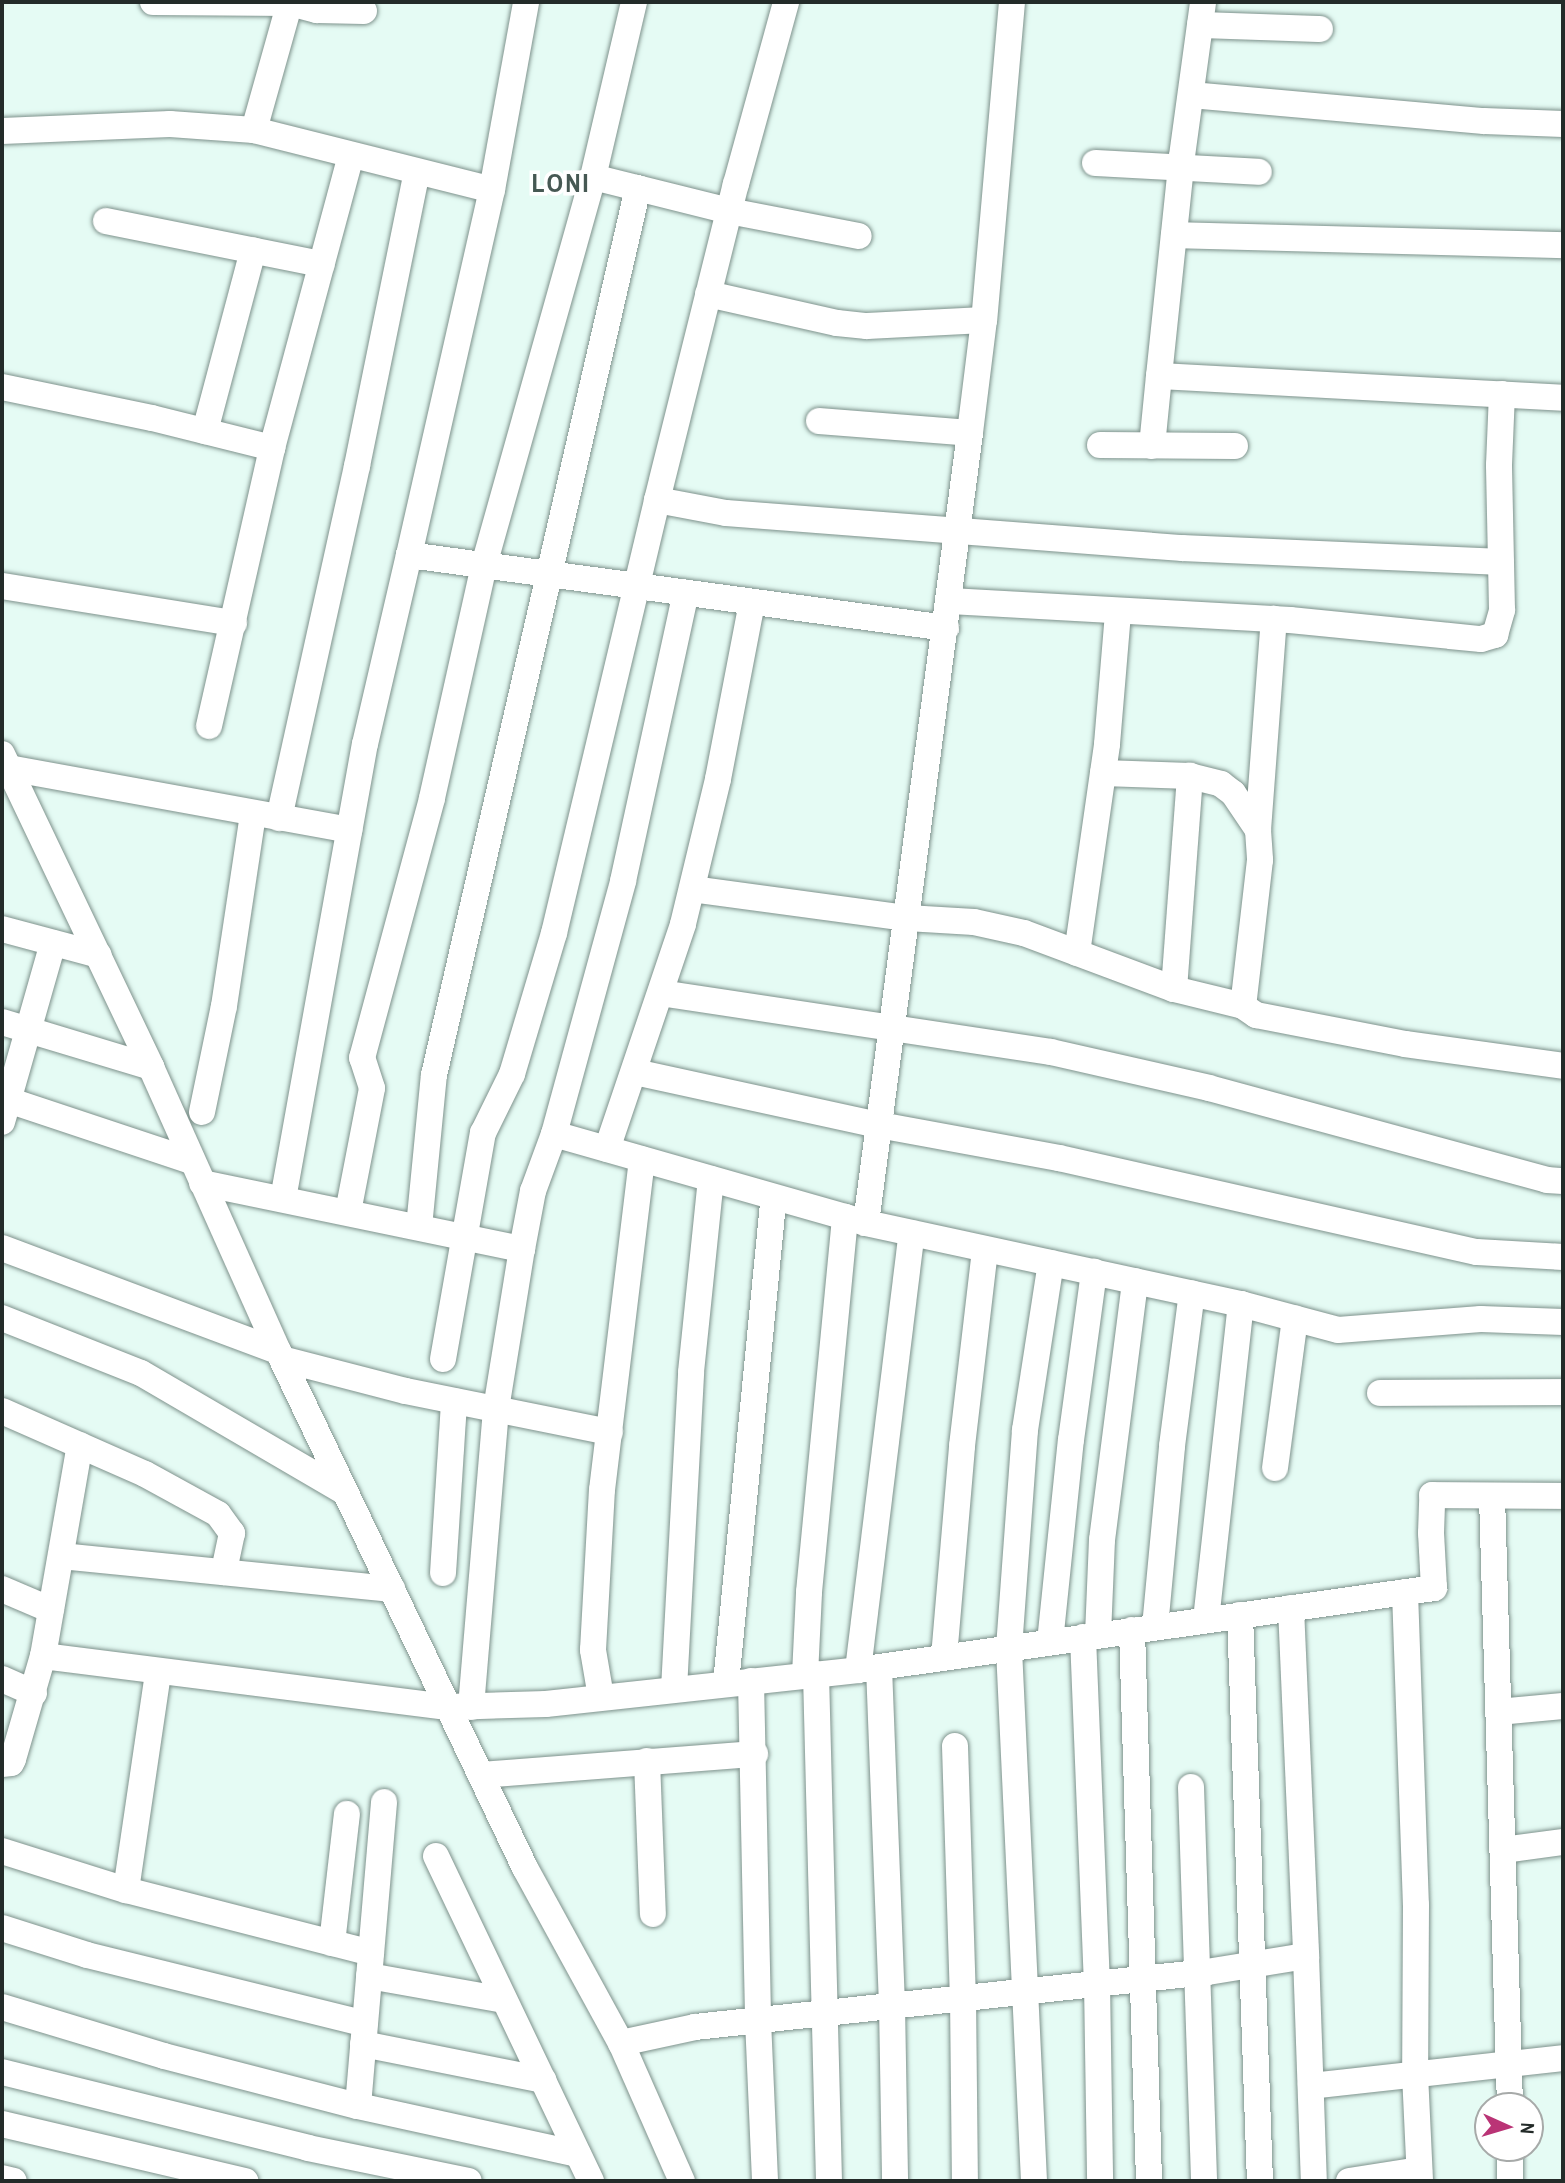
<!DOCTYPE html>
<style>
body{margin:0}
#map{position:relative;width:1565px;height:2183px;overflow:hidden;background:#e5fbf4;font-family:"Archivo Narrow",sans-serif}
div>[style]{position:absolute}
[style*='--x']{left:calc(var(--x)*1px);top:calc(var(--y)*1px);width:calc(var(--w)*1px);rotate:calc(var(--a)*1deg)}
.roads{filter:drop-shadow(0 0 2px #7e928c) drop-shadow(0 0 2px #7e928c)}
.minor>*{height:26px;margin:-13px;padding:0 13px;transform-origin:13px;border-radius:13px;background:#fff}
span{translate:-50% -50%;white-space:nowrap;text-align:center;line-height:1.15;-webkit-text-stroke:7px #fff;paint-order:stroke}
.district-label{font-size:26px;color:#465853;font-weight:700;letter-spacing:2px}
.frame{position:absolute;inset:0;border:4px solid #232b29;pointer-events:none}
.north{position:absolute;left:1474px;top:2092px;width:70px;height:70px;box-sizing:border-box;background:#fff;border:2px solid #a7aaa9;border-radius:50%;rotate:94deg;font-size:19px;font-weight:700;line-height:28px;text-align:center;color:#232b29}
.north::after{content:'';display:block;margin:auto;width:24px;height:32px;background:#ba3476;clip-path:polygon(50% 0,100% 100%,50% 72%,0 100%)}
</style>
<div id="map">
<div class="roads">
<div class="minor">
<div style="--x:153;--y:2;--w:137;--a:0.4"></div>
<div style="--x:290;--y:3;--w:28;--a:15"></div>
<div style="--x:317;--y:10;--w:47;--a:1.2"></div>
<div style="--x:1012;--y:2;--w:319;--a:95"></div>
<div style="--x:984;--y:320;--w:114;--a:97.1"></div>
<div style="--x:970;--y:433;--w:797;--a:97.5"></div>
<div style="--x:866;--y:1223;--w:384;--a:12.2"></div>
<div style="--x:1241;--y:1304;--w:100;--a:15"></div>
<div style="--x:1338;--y:1330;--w:143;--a:-4.4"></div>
<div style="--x:1481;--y:1319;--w:82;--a:2.1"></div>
<div style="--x:1200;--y:25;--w:120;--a:1.9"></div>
<div style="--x:1191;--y:95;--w:294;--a:5.1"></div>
<div style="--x:1484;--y:121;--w:79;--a:2.2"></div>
<div style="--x:254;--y:130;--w:133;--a:-74.3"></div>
<div style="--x:2;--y:131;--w:168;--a:-2.4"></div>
<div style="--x:170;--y:124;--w:84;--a:4.1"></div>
<div style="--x:254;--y:130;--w:245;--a:14.1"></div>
<div style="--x:1095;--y:163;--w:164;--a:3.1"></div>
<div style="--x:593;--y:177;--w:140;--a:14"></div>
<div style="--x:729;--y:211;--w:132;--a:10.9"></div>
<div style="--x:106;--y:221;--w:220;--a:11.3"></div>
<div style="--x:1174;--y:235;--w:389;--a:1.5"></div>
<div style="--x:708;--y:294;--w:132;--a:12.7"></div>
<div style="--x:837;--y:323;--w:30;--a:6"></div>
<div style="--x:867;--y:326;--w:117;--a:-2.9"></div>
<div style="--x:1159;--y:376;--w:221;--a:-84"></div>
<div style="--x:1182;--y:156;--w:155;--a:-82.2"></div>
<div style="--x:2;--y:387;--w:153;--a:11.7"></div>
<div style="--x:152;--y:418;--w:124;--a:14"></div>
<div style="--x:819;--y:421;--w:151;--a:4.5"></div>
<div style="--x:205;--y:431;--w:187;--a:-75.1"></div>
<div style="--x:1100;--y:445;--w:135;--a:0.4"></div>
<div style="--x:1152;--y:446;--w:70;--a:-84.3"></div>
<div style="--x:1159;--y:376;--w:405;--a:3.1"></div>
<div style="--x:657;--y:500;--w:70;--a:10.7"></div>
<div style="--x:726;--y:513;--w:458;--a:4.4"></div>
<div style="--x:1183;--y:548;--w:318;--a:2.5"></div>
<div style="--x:409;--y:555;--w:374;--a:-77.2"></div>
<div style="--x:492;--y:190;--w:191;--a:-79.7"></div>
<div style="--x:2;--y:586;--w:235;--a:9.1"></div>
<div style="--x:950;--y:601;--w:341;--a:3.2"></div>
<div style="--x:1290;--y:620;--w:192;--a:5.7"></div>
<div style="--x:1481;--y:639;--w:15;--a:-16"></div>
<div style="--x:1495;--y:635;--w:26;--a:-74"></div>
<div style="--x:1502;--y:610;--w:145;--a:-91.2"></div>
<div style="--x:1499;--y:465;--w:71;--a:-87.6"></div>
<div style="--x:209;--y:726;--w:285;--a:-77.2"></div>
<div style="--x:272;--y:448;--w:302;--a:-74.9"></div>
<div style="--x:2;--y:754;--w:347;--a:64.5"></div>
<div style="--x:151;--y:1067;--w:311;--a:65.9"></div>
<div style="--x:278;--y:1351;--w:573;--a:64.46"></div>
<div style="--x:525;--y:1868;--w:200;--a:61.3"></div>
<div style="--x:621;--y:2043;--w:151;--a:66.2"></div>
<div style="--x:9;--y:768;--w:346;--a:10.3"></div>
<div style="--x:1103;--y:773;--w:87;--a:2"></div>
<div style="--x:1190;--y:776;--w:32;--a:14"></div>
<div style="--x:1221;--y:784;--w:15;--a:37"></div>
<div style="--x:1233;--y:793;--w:45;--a:56"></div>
<div style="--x:1258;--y:830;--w:30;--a:86"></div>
<div style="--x:1260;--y:860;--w:147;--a:96.6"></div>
<div style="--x:279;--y:818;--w:361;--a:-77.5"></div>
<div style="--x:357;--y:466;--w:300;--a:-78.5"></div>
<div style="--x:1258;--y:830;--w:212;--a:-85.7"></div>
<div style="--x:692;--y:889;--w:217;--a:7.7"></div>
<div style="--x:907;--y:918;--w:67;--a:3.4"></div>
<div style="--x:974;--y:922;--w:51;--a:12.4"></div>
<div style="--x:1024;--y:933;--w:160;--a:20.5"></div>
<div style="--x:1174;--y:989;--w:71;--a:13.8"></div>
<div style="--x:1243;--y:1006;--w:16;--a:35"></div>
<div style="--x:1256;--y:1015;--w:152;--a:11"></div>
<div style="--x:1405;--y:1044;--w:160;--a:7.9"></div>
<div style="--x:2;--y:929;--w:100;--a:15"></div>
<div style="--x:1077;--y:953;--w:211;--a:-81.8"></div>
<div style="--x:1107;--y:744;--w:132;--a:-85.2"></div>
<div style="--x:1174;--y:989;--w:214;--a:-85.7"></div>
<div style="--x:661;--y:993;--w:394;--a:8.6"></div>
<div style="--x:1051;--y:1052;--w:162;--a:12.8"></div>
<div style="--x:1209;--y:1088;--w:350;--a:15.2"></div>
<div style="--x:1547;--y:1180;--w:16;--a:4"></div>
<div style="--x:2;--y:1022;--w:156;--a:16.8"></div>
<div style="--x:635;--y:1072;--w:250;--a:12.3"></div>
<div style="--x:879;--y:1125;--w:183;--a:10.4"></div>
<div style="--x:1059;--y:1158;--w:428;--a:12.7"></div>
<div style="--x:1477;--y:1252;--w:86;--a:3.3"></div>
<div style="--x:2;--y:1098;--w:199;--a:18.4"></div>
<div style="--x:202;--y:1112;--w:108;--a:-78.3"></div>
<div style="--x:224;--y:1006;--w:194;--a:-81.4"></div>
<div style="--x:2;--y:1122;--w:186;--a:-74.1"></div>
<div style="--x:554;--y:1134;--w:262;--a:-74.7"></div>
<div style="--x:623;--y:881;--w:295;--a:-77.7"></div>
<div style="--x:607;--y:1149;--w:237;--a:-71.3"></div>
<div style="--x:683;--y:924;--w:149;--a:-76.4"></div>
<div style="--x:718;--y:779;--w:180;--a:-79.1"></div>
<div style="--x:202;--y:1183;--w:327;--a:11.7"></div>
<div style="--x:522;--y:1249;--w:59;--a:-79.3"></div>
<div style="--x:533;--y:1191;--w:61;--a:-69.8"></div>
<div style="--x:554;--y:1134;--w:324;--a:15.9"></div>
<div style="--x:283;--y:1199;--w:462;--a:-79.8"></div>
<div style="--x:365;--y:744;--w:194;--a:-76.9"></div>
<div style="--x:409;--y:555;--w:542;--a:7.74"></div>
<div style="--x:348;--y:1212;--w:126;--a:-79"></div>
<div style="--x:372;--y:1088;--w:32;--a:-108"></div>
<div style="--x:362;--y:1058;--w:269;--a:-74.9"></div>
<div style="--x:432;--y:798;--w:239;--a:-77.4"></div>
<div style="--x:484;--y:565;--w:403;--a:-74.3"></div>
<div style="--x:593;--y:177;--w:180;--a:-76.8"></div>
<div style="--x:419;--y:1227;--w:153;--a:-84.4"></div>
<div style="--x:434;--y:1075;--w:910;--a:-77.05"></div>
<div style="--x:2;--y:1248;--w:295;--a:20.5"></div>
<div style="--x:2;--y:1318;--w:149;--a:21.6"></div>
<div style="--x:141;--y:1373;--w:236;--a:30.3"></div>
<div style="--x:282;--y:1359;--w:128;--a:14.5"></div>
<div style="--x:406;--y:1391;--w:208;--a:11.4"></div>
<div style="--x:443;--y:1359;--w:230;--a:-80"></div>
<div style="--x:483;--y:1133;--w:66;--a:-63.8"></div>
<div style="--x:512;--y:1074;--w:147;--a:-73.4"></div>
<div style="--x:554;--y:933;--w:445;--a:-76.6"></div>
<div style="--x:657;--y:500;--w:326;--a:-76"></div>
<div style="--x:736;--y:184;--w:189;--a:-74.6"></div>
<div style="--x:1380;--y:1393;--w:183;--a:-0.3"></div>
<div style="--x:2;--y:1411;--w:156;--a:23.8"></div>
<div style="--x:145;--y:1474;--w:83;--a:28.7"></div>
<div style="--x:218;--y:1514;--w:24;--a:54"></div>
<div style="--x:232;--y:1533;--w:40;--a:102"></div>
<div style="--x:1275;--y:1468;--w:151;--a:-82.4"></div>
<div style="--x:1492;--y:1496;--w:610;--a:88.31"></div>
<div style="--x:61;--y:1556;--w:333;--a:5.7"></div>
<div style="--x:443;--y:1573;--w:172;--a:-86.3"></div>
<div style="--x:2;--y:1589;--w:53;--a:23.2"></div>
<div style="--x:1405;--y:1592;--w:313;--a:88"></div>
<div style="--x:1416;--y:1905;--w:169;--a:90.3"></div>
<div style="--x:1415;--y:2074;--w:107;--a:87.3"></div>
<div style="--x:1291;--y:1608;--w:348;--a:87.5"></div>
<div style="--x:1240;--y:1615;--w:566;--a:87.98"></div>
<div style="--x:1206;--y:1620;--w:318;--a:-83.7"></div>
<div style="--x:1155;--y:1627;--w:182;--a:-84.6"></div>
<div style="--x:1172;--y:1446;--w:154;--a:-82.6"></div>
<div style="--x:1132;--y:1630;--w:551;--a:88.23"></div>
<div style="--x:1098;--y:1635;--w:95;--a:-87.6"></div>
<div style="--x:1102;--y:1540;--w:261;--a:-82.7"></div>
<div style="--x:1083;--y:1637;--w:346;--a:87.7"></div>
<div style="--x:1097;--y:1983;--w:198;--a:89.1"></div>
<div style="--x:1050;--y:1642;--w:203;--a:-84.1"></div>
<div style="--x:1071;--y:1440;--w:170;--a:-82.2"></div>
<div style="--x:43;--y:1656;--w:408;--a:7.2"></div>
<div style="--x:448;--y:1707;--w:98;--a:-1.8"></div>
<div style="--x:546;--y:1704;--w:314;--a:-6.2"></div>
<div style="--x:858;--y:1670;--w:582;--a:-8.1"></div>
<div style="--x:1434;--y:1588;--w:55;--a:-93.1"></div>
<div style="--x:1431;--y:1533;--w:38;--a:-88"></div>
<div style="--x:1432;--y:1495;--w:131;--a:0.4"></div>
<div style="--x:944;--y:1657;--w:212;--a:-85.1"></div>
<div style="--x:962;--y:1446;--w:198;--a:-83.3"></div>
<div style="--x:879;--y:1667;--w:338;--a:87.8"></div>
<div style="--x:892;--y:2005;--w:176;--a:89"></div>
<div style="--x:858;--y:1670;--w:440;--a:-83"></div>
<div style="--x:816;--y:1674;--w:507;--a:88.53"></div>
<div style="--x:805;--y:1675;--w:83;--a:-87.2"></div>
<div style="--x:809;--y:1592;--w:377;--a:-84.5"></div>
<div style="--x:2;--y:1679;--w:35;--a:24"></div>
<div style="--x:751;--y:1681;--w:339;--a:88.8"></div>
<div style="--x:758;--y:2020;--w:161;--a:87.5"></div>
<div style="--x:726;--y:1683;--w:488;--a:-84.4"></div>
<div style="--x:674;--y:1689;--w:317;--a:-86.9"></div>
<div style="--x:691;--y:1372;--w:194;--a:-84.1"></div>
<div style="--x:601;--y:1697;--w:48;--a:-99.7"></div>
<div style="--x:593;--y:1650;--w:160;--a:-86.8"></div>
<div style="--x:602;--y:1490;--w:333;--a:-83.1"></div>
<div style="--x:471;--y:1707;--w:299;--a:-85.2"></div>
<div style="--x:496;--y:1409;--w:162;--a:-80.8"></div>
<div style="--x:1498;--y:1712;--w:65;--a:-5.3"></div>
<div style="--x:955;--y:1746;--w:251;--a:88.2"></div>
<div style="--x:963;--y:1997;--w:184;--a:89.4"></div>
<div style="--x:647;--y:1761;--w:153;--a:87.8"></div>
<div style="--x:2;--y:1764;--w:9;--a:-6"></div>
<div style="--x:11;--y:1763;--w:4;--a:-63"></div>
<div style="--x:13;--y:1759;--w:107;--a:-73.8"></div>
<div style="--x:43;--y:1656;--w:214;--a:-80.1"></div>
<div style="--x:481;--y:1775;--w:275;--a:-4.4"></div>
<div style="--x:1191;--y:1787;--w:394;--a:88.1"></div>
<div style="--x:1503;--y:1850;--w:61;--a:-7.6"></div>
<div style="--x:2;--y:1851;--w:130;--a:17.5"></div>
<div style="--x:126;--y:1890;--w:253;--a:14.4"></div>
<div style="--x:436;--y:1856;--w:360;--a:64.5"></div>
<div style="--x:126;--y:1890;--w:220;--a:-81.6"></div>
<div style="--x:2;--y:1928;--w:89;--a:17.6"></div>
<div style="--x:87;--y:1955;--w:286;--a:13.9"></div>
<div style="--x:332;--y:1943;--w:130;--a:-83.4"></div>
<div style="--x:369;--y:1976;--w:137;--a:10.1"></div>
<div style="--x:2;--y:2007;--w:169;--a:16.8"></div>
<div style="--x:164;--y:2056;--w:200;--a:14.5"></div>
<div style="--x:358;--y:2106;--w:225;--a:12.3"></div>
<div style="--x:621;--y:2043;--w:76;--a:-12.2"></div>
<div style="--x:695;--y:2027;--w:515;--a:-6.13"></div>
<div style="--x:1207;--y:1972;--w:100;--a:-9.2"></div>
<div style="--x:1306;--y:1956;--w:225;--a:88"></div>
<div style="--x:363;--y:2044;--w:184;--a:11.3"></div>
<div style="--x:2;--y:2072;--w:315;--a:13.9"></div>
<div style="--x:308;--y:2148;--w:164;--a:11.6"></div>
<div style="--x:1311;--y:2086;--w:254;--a:-6.3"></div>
<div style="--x:358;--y:2106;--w:305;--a:-85.1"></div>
<div style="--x:2;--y:2124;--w:250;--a:13.2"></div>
<div style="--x:2;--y:2178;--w:12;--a:14"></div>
<div style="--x:1034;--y:2181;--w:534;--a:-92.69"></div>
<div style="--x:1009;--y:1648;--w:219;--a:-85.8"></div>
<div style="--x:1025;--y:1430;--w:169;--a:-81.2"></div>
<div style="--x:1349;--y:2181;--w:71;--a:-8.9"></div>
<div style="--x:1510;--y:2181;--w:33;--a:-90"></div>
</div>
</div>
<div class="district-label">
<span style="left:561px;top:183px">LONI</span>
</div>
<div class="frame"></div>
<div class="north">N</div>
</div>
